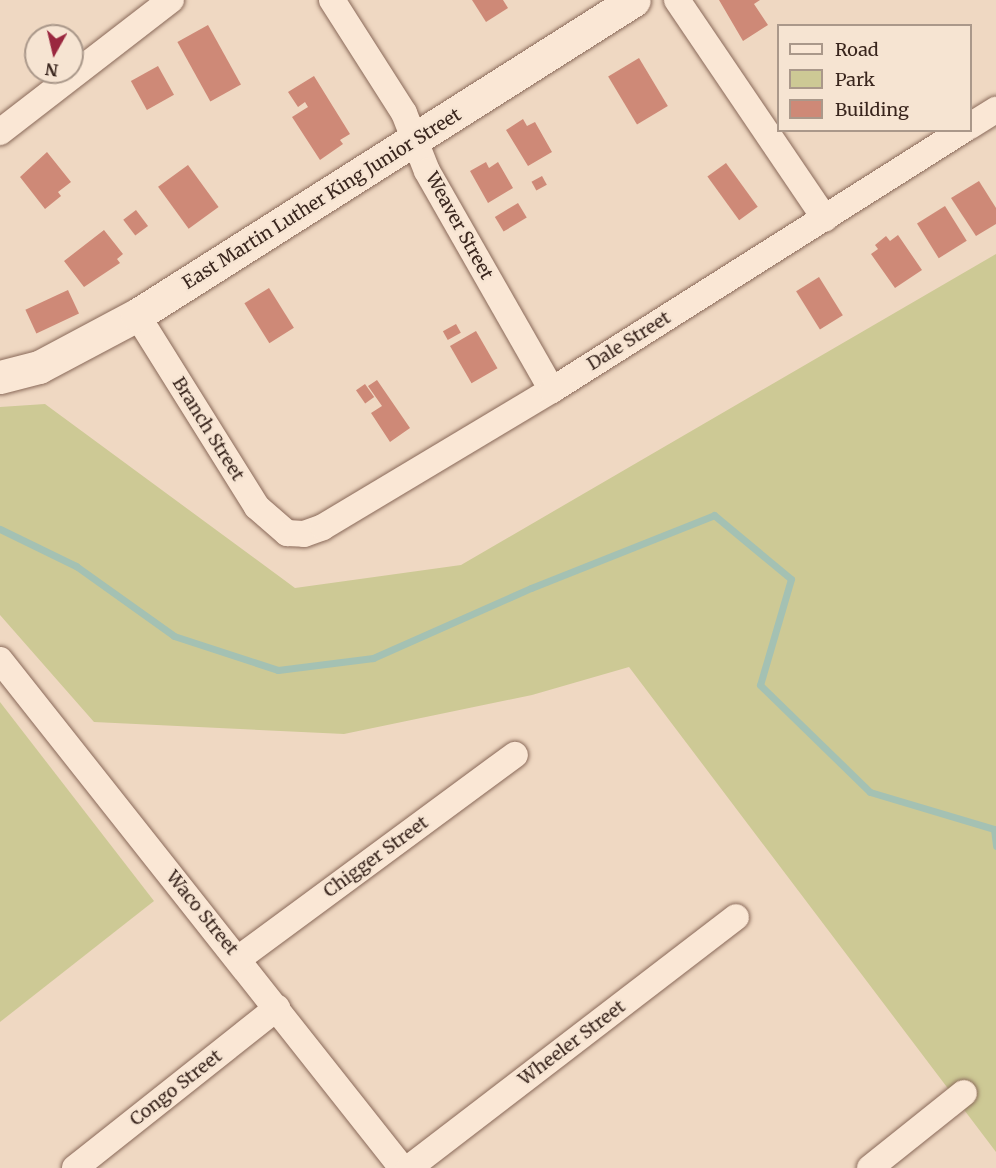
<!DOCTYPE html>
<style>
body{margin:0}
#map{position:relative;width:996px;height:1168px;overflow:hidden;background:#efd8c2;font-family:Merriweather,serif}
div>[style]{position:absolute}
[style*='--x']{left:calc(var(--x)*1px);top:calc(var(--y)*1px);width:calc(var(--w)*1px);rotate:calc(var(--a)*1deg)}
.green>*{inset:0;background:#cdc995}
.stream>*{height:7px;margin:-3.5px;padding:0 3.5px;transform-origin:3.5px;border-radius:3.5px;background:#a4c1b3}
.building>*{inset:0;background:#ce8977;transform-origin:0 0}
.roads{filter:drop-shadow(0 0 2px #896959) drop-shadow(0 0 2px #896959)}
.street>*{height:26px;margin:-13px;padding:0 13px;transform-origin:13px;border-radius:13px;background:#fae7d5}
.secondary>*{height:33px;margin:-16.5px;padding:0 16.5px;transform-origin:16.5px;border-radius:16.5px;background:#fae7d5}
span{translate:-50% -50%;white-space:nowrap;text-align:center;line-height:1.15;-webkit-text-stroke:4.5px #f6e4d2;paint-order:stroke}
.street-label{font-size:18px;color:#39251d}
.legend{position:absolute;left:777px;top:24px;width:195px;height:108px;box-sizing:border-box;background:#f6e4d2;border:2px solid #aa988a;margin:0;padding:8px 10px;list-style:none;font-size:18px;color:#39251d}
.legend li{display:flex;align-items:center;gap:12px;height:30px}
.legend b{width:30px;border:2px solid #aa988a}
.north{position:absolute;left:24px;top:24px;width:60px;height:60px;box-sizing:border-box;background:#f6e4d2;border:2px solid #aa988a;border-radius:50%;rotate:188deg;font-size:16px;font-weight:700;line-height:24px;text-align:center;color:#39251d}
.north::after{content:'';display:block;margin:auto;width:21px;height:27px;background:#9a273f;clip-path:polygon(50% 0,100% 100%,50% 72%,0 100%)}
</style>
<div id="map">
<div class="green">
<div style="clip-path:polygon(996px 254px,996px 1152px,629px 667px,532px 695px,344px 734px,94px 722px,0 615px,0 407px,45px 404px,295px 588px,461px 565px)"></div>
<div style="clip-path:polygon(0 702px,154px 901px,0 1022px)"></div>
</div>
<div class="stream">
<div style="--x:0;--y:529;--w:85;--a:26"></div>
<div style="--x:76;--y:566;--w:120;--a:35.5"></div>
<div style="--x:174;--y:636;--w:109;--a:18.1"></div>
<div style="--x:278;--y:670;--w:96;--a:-7.2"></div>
<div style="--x:373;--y:658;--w:173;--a:-23.9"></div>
<div style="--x:531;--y:588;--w:197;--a:-21.7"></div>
<div style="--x:714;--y:515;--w:100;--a:39.7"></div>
<div style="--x:791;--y:579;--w:110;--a:106.3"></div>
<div style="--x:760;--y:685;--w:153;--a:44.2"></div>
<div style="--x:870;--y:792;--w:129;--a:16.6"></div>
<div style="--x:994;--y:829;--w:17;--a:83"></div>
</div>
<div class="building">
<div style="clip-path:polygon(472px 0,503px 0,508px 8px,486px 22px)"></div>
<div style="clip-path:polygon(719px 0,760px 0,754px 4px,768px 25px,743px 41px)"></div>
<div style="left:208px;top:25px;width:68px;height:35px;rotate:61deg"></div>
<div style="left:639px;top:58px;width:56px;height:36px;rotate:59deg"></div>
<div style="left:158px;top:66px;width:33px;height:31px;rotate:61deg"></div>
<div style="clip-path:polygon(314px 76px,350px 134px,340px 140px,343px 144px,320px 160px,292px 117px,308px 107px,305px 102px,298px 107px,288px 92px)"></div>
<div style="clip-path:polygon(523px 119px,527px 126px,535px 122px,552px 152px,528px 166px,506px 130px)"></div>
<div style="clip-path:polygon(47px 152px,71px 182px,58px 192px,61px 196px,45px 209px,20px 177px)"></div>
<div style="clip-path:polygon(486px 162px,489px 168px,498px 162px,513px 188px,488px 203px,470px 171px)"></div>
<div style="left:726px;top:163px;width:54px;height:23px;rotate:54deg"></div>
<div style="left:188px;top:165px;width:52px;height:37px;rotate:54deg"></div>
<div style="left:542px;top:176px;width:10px;height:12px;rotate:61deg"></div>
<div style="clip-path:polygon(979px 181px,996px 208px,996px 224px,976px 236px,951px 198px)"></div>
<div style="left:518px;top:203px;width:17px;height:27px;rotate:59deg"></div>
<div style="left:945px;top:206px;width:41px;height:33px;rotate:58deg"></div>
<div style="left:136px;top:210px;width:20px;height:16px;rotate:53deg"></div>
<div style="clip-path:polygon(104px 230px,123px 254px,117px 259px,120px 263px,84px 287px,64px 261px)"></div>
<div style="clip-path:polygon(898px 235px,922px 270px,895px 288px,871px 254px,878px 249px,875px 245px,886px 236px,890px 241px)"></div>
<div style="left:819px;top:277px;width:45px;height:27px;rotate:58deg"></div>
<div style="left:269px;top:288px;width:47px;height:29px;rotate:58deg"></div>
<div style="left:68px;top:290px;width:26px;height:47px;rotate:65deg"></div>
<div style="left:456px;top:324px;width:10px;height:15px;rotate:61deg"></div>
<div style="left:476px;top:331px;width:43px;height:30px;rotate:60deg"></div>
<div style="clip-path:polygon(377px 380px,410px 428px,390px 442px,371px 413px,382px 406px,368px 386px)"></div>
<div style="left:365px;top:384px;width:16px;height:11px;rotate:55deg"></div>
</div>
<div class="roads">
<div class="street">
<div style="--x:332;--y:0;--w:134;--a:57.5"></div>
<div style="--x:404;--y:113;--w:62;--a:68.4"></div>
<div style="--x:427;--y:171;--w:252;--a:60.3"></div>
<div style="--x:677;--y:0;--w:264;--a:55.9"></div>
<div style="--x:970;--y:126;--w:31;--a:-32"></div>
<div style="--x:0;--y:132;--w:216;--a:-37.7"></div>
<div style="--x:137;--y:315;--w:226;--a:58"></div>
<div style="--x:257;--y:507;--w:40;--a:41"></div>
<div style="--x:287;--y:533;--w:17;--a:3"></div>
<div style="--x:304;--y:534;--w:20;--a:-20"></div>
<div style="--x:323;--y:527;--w:267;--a:-30.9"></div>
<div style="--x:552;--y:390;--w:487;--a:-32.3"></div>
<div style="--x:0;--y:660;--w:648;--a:51.64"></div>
<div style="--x:238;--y:959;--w:344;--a:-36.4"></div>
<div style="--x:75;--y:1168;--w:258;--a:-38.4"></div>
<div style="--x:409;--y:1168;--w:412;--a:-37.5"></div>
<div style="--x:870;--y:1168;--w:120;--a:-38.6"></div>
</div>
<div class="secondary">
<div style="--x:0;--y:377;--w:40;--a:-14.4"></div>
<div style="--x:39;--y:367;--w:111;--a:-28"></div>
<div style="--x:137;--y:315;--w:588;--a:-32.37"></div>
</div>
</div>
<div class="street-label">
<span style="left:322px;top:199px;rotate:-32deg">East Martin Luther King Junior Street</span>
<span style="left:459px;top:226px;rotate:61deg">Weaver Street</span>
<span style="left:629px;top:341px;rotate:-32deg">Dale Street</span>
<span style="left:208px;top:429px;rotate:58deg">Branch Street</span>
<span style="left:376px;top:857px;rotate:-36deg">Chigger Street</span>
<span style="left:202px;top:913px;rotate:51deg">Waco Street</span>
<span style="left:572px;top:1043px;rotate:-37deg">Wheeler Street</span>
<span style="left:176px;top:1088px;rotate:-38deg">Congo Street</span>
</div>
<ul class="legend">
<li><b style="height:8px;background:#fae7d5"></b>Road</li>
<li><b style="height:16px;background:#cdc995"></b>Park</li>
<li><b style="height:16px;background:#ce8977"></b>Building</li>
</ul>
<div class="north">N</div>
</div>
